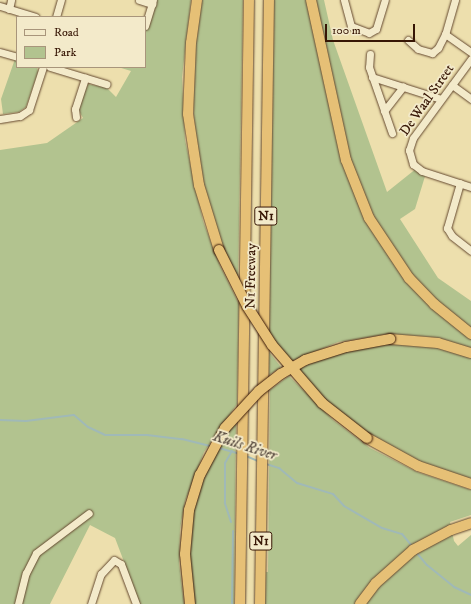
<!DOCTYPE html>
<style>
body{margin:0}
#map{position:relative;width:471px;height:604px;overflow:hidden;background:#eddfad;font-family:"IM FELL DW Pica",serif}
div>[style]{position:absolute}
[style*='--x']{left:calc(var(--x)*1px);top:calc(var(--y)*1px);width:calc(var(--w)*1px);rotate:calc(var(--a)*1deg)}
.green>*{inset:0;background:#b2c38f}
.stream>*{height:2px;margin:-1px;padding:0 1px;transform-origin:1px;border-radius:1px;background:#a0b9b7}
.roads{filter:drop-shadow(0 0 1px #64482f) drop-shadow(0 0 1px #64482f)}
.minor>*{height:7px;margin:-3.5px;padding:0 3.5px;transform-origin:3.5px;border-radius:3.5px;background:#f3eaca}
.highway>*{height:10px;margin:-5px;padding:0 5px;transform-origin:5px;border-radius:5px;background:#e6c076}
.bridges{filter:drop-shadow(0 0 1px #371605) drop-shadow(0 0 1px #371605)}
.highway-bridge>*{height:10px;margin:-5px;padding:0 5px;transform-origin:5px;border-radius:5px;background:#e6c076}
span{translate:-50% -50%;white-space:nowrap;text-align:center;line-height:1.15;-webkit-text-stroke:3.5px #f3eaca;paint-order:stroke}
.shield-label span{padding:1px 3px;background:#f3eaca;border:1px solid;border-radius:3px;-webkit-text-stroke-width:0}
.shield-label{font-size:13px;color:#371605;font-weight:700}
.street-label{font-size:14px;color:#371605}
.water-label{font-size:15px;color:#5c4f43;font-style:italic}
.legend{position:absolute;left:16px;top:16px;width:130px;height:52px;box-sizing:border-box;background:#f3eaca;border:1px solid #a8957b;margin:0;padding:5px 7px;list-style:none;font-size:12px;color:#371605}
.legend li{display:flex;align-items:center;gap:8px;height:20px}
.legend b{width:20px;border:1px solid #a8957b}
.scale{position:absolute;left:325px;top:24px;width:90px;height:18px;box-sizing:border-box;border:2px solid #371605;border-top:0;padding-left:5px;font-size:12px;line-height:14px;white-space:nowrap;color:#371605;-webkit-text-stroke:3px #f3eaca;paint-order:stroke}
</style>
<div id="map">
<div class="green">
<div style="clip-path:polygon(156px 0,191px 0,182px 77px,185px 140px,203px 221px,220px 266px,239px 304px,237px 404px,204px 452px,185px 501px,180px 529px,179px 563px,184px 604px,140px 604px,115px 538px,90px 525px,50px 604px,0 604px,0 150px,47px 143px,83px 118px,78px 109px,88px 84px,107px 88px,116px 97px,131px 71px,118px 67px,145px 67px,145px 32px)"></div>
<div style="clip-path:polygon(201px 0,243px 0,238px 282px,220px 240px,206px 195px,196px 142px,193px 103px,195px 45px)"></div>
<div style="clip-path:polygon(274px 0,308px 0,330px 104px,387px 253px,471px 338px,471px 348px,430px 337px,386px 334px,338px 342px,290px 362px,269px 334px)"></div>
<div style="clip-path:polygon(315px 0,324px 0,333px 40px,387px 192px,417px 168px,426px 173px,415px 209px,400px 219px,438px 278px,471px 301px,471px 329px,437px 301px,407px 269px,372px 214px,351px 166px)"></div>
<div style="clip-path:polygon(15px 59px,17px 60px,17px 67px,37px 67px,38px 72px,26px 107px,19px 112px,3px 114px,1px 99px)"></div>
<div style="clip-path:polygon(393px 344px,430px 346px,471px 358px,471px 481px,427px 467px,369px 436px,330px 406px,297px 370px,320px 359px,368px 346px)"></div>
<div style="clip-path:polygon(269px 352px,281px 367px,269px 375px)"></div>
<div style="clip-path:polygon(289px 376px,333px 420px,370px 448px,417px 472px,471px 490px,471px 515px,450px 522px,454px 541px,458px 546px,471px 535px,471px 604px,265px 604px,266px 572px,268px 572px,270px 390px)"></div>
<div style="clip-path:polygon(236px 420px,234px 604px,194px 604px,190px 561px,193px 509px,198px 491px,217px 447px)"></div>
</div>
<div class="stream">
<div style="--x:0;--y:420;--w:26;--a:2"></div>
<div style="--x:26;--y:421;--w:48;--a:-7.1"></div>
<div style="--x:74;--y:415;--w:18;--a:41"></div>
<div style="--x:88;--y:427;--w:19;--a:25"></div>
<div style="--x:105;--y:435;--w:42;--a:0"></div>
<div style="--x:147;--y:435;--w:35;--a:7"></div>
<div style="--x:182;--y:439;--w:30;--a:14"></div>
<div style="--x:219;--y:448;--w:22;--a:16"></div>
<div style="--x:246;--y:456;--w:13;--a:23"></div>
<div style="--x:266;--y:464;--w:14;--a:17"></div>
<div style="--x:279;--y:468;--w:23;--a:40"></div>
<div style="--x:297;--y:483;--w:38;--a:17"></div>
<div style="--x:333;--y:494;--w:16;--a:47"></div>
<div style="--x:344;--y:506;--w:44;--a:30.1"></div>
<div style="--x:382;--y:528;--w:21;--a:17"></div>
<div style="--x:402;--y:534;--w:17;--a:50"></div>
<div style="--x:231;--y:522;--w:20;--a:-108"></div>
<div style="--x:225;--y:503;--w:40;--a:-90"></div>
<div style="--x:225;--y:463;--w:14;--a:-60"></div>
<div style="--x:416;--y:552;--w:17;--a:50"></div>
<div style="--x:427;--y:565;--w:35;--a:39"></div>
<div style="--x:454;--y:587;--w:19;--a:25"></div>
<div style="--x:232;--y:604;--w:73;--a:-89.2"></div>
</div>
<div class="roads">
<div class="minor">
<div style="--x:139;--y:0;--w:14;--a:17"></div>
<div style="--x:344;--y:0;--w:27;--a:75"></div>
<div style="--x:351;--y:26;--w:19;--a:21"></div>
<div style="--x:369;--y:33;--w:8;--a:-30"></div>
<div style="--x:376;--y:29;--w:30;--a:-73"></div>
<div style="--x:455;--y:0;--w:35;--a:106"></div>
<div style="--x:445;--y:34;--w:32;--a:35"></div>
<div style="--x:0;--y:6;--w:37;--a:17"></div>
<div style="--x:9;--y:9;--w:9;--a:-77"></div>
<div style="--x:56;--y:17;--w:18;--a:-74"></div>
<div style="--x:145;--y:26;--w:27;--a:-73"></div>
<div style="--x:408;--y:40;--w:13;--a:42"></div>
<div style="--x:418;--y:49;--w:15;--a:16"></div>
<div style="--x:432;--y:53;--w:8;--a:-40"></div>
<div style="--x:438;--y:48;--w:16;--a:-63"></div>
<div style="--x:0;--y:52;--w:18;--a:16"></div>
<div style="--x:370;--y:54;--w:13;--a:94"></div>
<div style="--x:369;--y:67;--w:70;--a:70.8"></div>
<div style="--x:471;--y:59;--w:98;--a:126.3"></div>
<div style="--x:413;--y:138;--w:13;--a:108"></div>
<div style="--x:409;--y:150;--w:15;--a:74"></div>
<div style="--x:413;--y:164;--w:11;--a:38"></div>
<div style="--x:422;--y:171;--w:52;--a:18.1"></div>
<div style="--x:50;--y:67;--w:59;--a:16.9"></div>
<div style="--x:372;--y:77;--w:72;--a:17.7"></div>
<div style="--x:452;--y:85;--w:24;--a:36"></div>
<div style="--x:384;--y:111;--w:31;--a:-52"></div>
<div style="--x:76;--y:117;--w:8;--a:-97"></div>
<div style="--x:75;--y:109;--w:33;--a:-72"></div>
<div style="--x:0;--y:119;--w:20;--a:-9"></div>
<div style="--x:20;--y:116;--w:11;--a:-34"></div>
<div style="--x:29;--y:110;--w:45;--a:-72"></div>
<div style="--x:460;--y:183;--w:47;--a:106.1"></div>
<div style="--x:447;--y:228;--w:9;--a:58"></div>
<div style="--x:452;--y:236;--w:24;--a:38"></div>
<div style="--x:18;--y:604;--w:32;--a:-76"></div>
<div style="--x:26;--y:573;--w:22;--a:-63"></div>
<div style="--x:36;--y:553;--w:66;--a:-37"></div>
<div style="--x:91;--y:604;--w:32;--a:-72"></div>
<div style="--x:101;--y:574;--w:19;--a:-47"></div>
<div style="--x:114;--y:560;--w:8;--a:30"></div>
<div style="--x:121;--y:564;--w:43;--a:69.4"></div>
</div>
<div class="highway">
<div style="--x:197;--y:0;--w:43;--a:97.9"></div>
<div style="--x:191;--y:43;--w:71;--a:92.4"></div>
<div style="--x:188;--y:114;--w:72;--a:81.2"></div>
<div style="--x:199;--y:185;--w:68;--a:72.9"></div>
<div style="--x:311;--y:0;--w:164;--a:77.7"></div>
<div style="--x:346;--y:160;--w:62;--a:68.4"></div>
<div style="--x:369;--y:218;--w:72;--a:56.3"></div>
<div style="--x:409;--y:278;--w:36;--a:46"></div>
<div style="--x:434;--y:304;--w:48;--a:39"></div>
<div style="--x:390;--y:339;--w:48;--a:4.8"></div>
<div style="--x:438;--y:343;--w:34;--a:17"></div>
<div style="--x:367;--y:438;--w:58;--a:28.8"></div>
<div style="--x:418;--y:466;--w:56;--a:18.8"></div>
<div style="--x:240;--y:604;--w:604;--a:-89.15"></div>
<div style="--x:260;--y:604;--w:604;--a:-89.15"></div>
<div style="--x:360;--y:604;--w:26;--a:-53"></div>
<div style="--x:376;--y:583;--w:50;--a:-41.7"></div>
<div style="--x:413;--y:550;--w:43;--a:-27.8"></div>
<div style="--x:451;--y:530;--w:21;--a:-19"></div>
</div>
</div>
<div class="bridges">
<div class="highway-bridge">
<div style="--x:219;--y:250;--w:63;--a:63.4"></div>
<div style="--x:247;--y:306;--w:46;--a:57.3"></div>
<div style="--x:272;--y:345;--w:77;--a:49.2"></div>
<div style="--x:322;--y:403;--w:57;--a:37.9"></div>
<div style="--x:190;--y:604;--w:50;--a:-95.7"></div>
<div style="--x:185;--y:554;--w:44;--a:-84.8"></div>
<div style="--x:189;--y:510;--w:37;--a:-73"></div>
<div style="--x:200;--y:475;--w:53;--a:-62"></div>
<div style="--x:225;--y:428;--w:50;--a:-47.4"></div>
<div style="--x:259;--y:391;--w:28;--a:-38"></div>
<div style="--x:281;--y:374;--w:28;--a:-30"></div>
<div style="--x:305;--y:360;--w:43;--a:-17.6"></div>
<div style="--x:346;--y:347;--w:45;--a:-10.3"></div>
</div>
</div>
<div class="shield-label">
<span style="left:266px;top:216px">N1</span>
<span style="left:261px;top:541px">N1</span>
</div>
<div class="street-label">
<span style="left:427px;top:100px;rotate:-55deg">De Waal Street</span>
<span style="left:251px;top:276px;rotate:-89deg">N1 Freeway</span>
</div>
<div class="water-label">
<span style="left:245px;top:446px;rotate:18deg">Kuils River</span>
</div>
<ul class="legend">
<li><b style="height:5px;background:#f3eaca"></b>Road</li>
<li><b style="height:11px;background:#b2c38f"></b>Park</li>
</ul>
<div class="scale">100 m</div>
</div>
